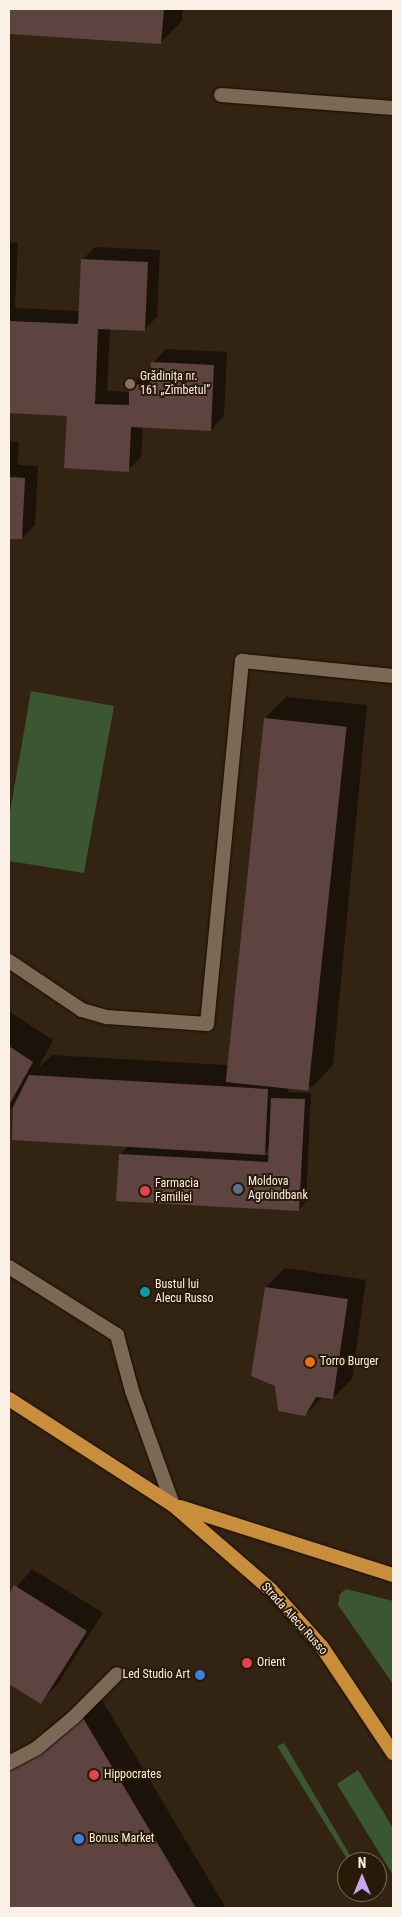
<!DOCTYPE html>
<meta charset="utf-8">
<style>
body{margin:0}
#map{position:relative;width:402px;height:1917px;overflow:hidden;background:#332312;font-family:"Roboto Condensed",sans-serif}
div>[style]{position:absolute}
[style*='--x']{left:calc(var(--x)*1px);top:calc(var(--y)*1px);width:calc(var(--w)*1px);rotate:calc(var(--a)*1deg)}
.green>*{inset:0;background:#3a5732}
.shadow>*{inset:0;background:#0007}
.building>*{inset:0;background:#5e4440;transform-origin:0 0}
.roads{filter:drop-shadow(0 0 1px #1a0c00) drop-shadow(0 0 1px #1a0c00)}
.service>*{height:14px;margin:-7px;padding:0 7px;transform-origin:7px;border-radius:7px;background:#7b6855}
.primary>*{height:14px;margin:-7px;padding:0 7px;transform-origin:7px;border-radius:7px;background:#c88e3b}
.dots>*{width:14px;height:14px;translate:-50% -50%;box-sizing:border-box;border:2px solid #291a08;border-radius:50%}
span{translate:-50% -50%;white-space:nowrap;text-align:center;line-height:1.15;-webkit-text-stroke:4px #291a08;paint-order:stroke}
.poi-label{font-size:12px;color:#fbf0e5}
.left{translate:0 -50%;text-align:left}
.right{translate:-100% -50%;text-align:right}
.street-label{font-size:12px;color:#fbf0e5}
.frame{position:absolute;inset:0;border:10px solid #fbf0e5;pointer-events:none}
.north{position:absolute;left:337px;top:1852px;width:50px;height:50px;box-sizing:border-box;background:#291a08;border:1px solid #7d7060;border-radius:50%;rotate:0deg;font-size:14px;font-weight:700;line-height:20px;text-align:center;color:#fbf0e5}
.north::after{content:'';display:block;margin:auto;width:18px;height:22px;background:#c6a6f0;clip-path:polygon(50% 0,100% 100%,50% 72%,0 100%)}
</style>
<div id="map">
<div class="green">
<div style="clip-path:polygon(31px 691px,114px 706px,84px 873px,9px 861px,9px 818px)"></div>
<div style="clip-path:polygon(346px 1589px,393px 1601px,393px 1684px,338px 1605px,340px 1594px)"></div>
<div style="clip-path:polygon(284px 1743px,354px 1862px,349px 1862px,277px 1746px)"></div>
<div style="clip-path:polygon(358px 1770px,393px 1828px,393px 1875px,337px 1784px)"></div>
</div>
<div class="shadow">
<div style="clip-path:polygon(9px 9px,183px 9px,182px 21px,161px 42px,9px 32px)"></div>
<div style="clip-path:polygon(9px 242px,18px 243px,15px 308px,80px 311px,82px 260px,95px 247px,160px 250px,157px 317px,144px 330px,110px 328px,107px 391px,130px 392px,131px 385px,144px 372px,152px 372px,153px 363px,166px 349px,227px 352px,224px 416px,211px 430px,143px 426px,141px 457px,128px 470px,68px 415px,9px 412px)"></div>
<div style="clip-path:polygon(9px 441px,19px 442px,18px 465px,38px 466px,35px 525px,22px 538px,9px 538px)"></div>
<div style="clip-path:polygon(evenodd,286px 697px,367px 705px,333px 1065px,312px 1087px,288px 1085px,288px 1092px,311px 1093px,306px 1202px,299px 1209px,120px 1155px,129px 1145px,15px 1105px,9px 1111px,9px 1011px,53px 1040px,38px 1068px,52px 1055px,242px 1066px,265px 718px,286px 697px,270px 1148px,269px 1155px,263px 1155px,270px 1148px)"></div>
<div style="clip-path:polygon(285px 1268px,366px 1280px,352px 1379px,333px 1398px,323px 1397px,305px 1415px,266px 1287px)"></div>
<div style="clip-path:polygon(32px 1569px,103px 1613px,57px 1685px,40px 1702px,9px 1682px,9px 1596px)"></div>
<div style="clip-path:polygon(102px 1700px,226px 1908px,9px 1908px,9px 1764px,52px 1725px)"></div>
</div>
<div class="building">
<div style="clip-path:polygon(9px 9px,164px 9px,161px 44px,9px 34px)"></div>
<div style="clip-path:polygon(81px 259px,148px 262px,145px 331px,98px 329px,95px 404px,129px 405px,129px 384px,150px 385px,151px 362px,214px 365px,211px 431px,131px 427px,129px 472px,64px 468px,67px 416px,9px 413px,9px 321px,78px 324px)"></div>
<div style="clip-path:polygon(9px 477px,25px 478px,22px 539px,9px 539px)"></div>
<div style="left:264px;top:718px;width:83px;height:366px;rotate:6deg"></div>
<div style="clip-path:polygon(9px 1046px,33px 1062px,9px 1105px)"></div>
<div style="clip-path:polygon(29px 1075px,268px 1089px,265px 1155px,12px 1140px,13px 1107px)"></div>
<div style="clip-path:polygon(271px 1098px,305px 1099px,299px 1211px,116px 1201px,119px 1154px,268px 1162px)"></div>
<div style="clip-path:polygon(265px 1287px,348px 1299px,333px 1399px,316px 1397px,305px 1416px,278px 1411px,275px 1386px,251px 1376px)"></div>
<div style="clip-path:polygon(14px 1585px,87px 1631px,41px 1704px,9px 1684px,9px 1594px)"></div>
<div style="clip-path:polygon(83px 1718px,196px 1908px,9px 1908px,9px 1768px,32px 1744px)"></div>
</div>
<div class="roads">
<div class="service">
<div style="--x:221;--y:95;--w:172;--a:4.3"></div>
<div style="--x:9;--y:961;--w:88;--a:33.9"></div>
<div style="--x:82;--y:1010;--w:26;--a:16"></div>
<div style="--x:107;--y:1017;--w:100;--a:4"></div>
<div style="--x:207;--y:1024;--w:365;--a:-84.5"></div>
<div style="--x:242;--y:661;--w:152;--a:5.7"></div>
<div style="--x:9;--y:1267;--w:128;--a:32.2"></div>
<div style="--x:117;--y:1335;--w:58;--a:75"></div>
<div style="--x:132;--y:1391;--w:121;--a:70.2"></div>
<div style="--x:9;--y:1763;--w:32;--a:-28"></div>
<div style="--x:37;--y:1748;--w:47;--a:-39.8"></div>
<div style="--x:73;--y:1718;--w:62;--a:-45"></div>
</div>
<div class="primary">
<div style="--x:9;--y:1399;--w:195;--a:32.9"></div>
<div style="--x:173;--y:1505;--w:130;--a:40.9"></div>
<div style="--x:271;--y:1590;--w:76;--a:48.2"></div>
<div style="--x:322;--y:1647;--w:128;--a:56.2"></div>
<div style="--x:180;--y:1507;--w:224;--a:17.7"></div>
</div>
</div>
<div class="dots">
<div style="left:130px;top:384px;background:#8d6e63"></div>
<div style="left:238px;top:1189px;background:#5c6f8a"></div>
<div style="left:145px;top:1191px;background:#e0444e"></div>
<div style="left:145px;top:1292px;background:#0f9aa8"></div>
<div style="left:310px;top:1362px;background:#e8710a"></div>
<div style="left:247px;top:1663px;background:#e0444e"></div>
<div style="left:200px;top:1675px;background:#3f7fe0"></div>
<div style="left:94px;top:1775px;background:#e0444e"></div>
<div style="left:79px;top:1839px;background:#3f7fe0"></div>
</div>
<div class="poi-label">
<span class="left" style="left:140px;top:384px">Grădinița nr.<br>161 „Zîmbetul”</span>
<span class="left" style="left:248px;top:1189px">Moldova<br>Agroindbank</span>
<span class="left" style="left:155px;top:1191px">Farmacia<br>Familiei</span>
<span class="left" style="left:155px;top:1292px">Bustul lui<br>Alecu Russo</span>
<span class="left" style="left:320px;top:1362px">Torro Burger</span>
<span class="left" style="left:257px;top:1663px">Orient</span>
<span class="right" style="left:190px;top:1675px">Led Studio Art</span>
<span class="left" style="left:104px;top:1775px">Hippocrates</span>
<span class="left" style="left:89px;top:1839px">Bonus Market</span>
</div>
<div class="street-label">
<span style="left:294px;top:1619px;rotate:48deg">Strada Alecu Russo</span>
</div>
<div class="frame"></div>
<div class="north">N</div>
</div>
